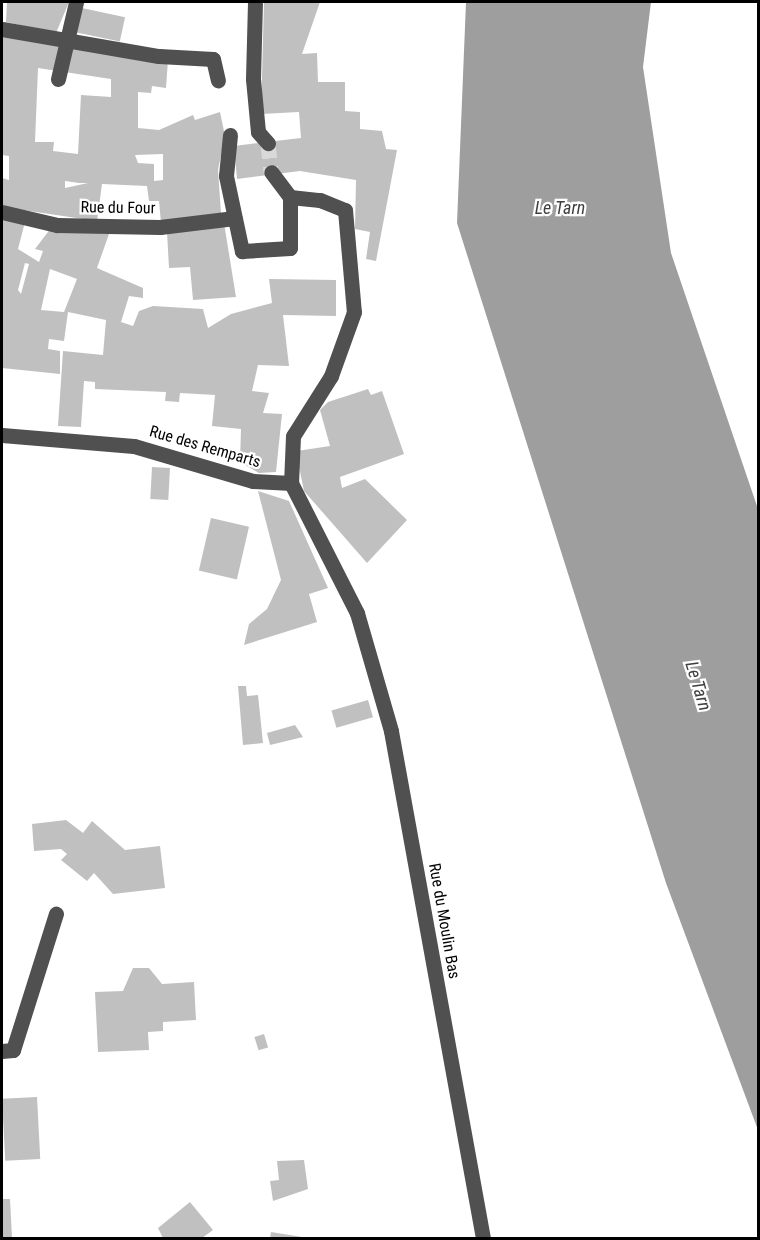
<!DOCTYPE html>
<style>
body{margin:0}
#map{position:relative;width:760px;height:1240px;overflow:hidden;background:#fff;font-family:"Roboto Condensed",sans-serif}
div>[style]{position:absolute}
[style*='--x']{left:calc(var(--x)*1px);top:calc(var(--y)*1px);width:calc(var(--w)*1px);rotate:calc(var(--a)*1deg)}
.water>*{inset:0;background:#9e9e9e}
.building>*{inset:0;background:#c0c0c0;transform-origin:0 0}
.minor-tunnel>*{height:15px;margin-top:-7.5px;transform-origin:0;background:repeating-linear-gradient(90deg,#d9d9d9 0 15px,transparent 0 23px)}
.minor>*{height:15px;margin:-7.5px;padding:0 7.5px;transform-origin:7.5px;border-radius:7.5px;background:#505050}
span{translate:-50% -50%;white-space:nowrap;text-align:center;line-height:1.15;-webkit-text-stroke:4.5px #fff;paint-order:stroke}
.street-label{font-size:16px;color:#000}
.water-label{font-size:18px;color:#3f3f3f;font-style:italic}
.frame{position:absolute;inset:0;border:3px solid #000;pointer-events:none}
</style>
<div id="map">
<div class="water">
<div style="clip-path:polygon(466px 2px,651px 2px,643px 67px,671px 253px,758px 509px,758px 1130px,666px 883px,457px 223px)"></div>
</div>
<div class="building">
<div style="clip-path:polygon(7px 2px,69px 2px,56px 33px,6px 22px)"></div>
<div style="clip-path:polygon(264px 2px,320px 2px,302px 54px,317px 53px,318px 82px,345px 82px,345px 111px,360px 112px,360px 129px,382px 131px,386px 149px,397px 150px,376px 261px,366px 259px,370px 232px,355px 229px,356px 180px,300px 171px,237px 179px,234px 146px,301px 138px,299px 112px,261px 114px)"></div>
<div style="left:82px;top:8px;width:44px;height:25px;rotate:12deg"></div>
<div style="clip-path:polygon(evenodd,2px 35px,168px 60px,166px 88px,152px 86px,151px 93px,138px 92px,138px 128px,159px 130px,193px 115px,195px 120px,220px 112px,225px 136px,218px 170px,221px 213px,161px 223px,159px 201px,149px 201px,147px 186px,102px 184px,97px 221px,2px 207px,2px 178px,9px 180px,9px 156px,2px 155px,2px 35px,38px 68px,111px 79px,111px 97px,81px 95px,78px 154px,53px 151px,54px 142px,35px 142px,38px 68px,2px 35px,163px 154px,163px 180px,154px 181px,154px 164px,138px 163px,135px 155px,163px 154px,2px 35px,65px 181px,79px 183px,88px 183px,65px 188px,65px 181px)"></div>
<div style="clip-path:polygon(evenodd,2px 216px,25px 222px,18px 249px,39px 262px,43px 251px,35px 249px,51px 228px,109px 234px,97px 268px,143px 288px,143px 298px,129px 296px,121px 322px,133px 326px,139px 311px,153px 306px,203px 309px,208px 328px,231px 314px,272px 303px,269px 279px,336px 280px,336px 316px,283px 315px,289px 366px,258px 365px,252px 391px,269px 393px,263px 413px,282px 414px,276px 472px,259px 473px,240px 462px,241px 429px,212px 426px,215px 395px,180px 393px,179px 402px,165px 401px,166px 392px,95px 389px,95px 382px,84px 381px,81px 427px,58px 426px,63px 351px,103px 355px,106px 320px,68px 312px,64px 341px,49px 339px,48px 349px,60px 351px,60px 374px,2px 368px,2px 216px,25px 263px,29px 264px,21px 294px,18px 290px,25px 263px,2px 216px,50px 269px,77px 279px,64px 312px,41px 310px,50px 269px)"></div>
<div style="clip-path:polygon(224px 223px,236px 297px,193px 300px,190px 267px,169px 268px,167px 232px)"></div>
<div style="clip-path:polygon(368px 389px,371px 395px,382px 391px,404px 454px,340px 477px,342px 488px,365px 479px,407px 520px,367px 563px,304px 491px,297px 457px,297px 451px,330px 446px,320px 410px,328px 402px)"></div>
<div style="left:152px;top:467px;width:18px;height:32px;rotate:3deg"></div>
<div style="clip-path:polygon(258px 491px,289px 501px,328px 588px,309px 594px,317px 622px,244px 645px,249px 624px,267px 609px,281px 580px)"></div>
<div style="left:211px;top:518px;width:39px;height:54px;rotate:13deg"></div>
<div style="clip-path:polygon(238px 686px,246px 686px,247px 696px,258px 695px,263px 743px,243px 745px)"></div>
<div style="left:368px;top:700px;width:18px;height:38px;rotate:74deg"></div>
<div style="clip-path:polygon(295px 725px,303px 737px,270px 745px,267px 733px)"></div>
<div style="clip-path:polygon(66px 820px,83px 833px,92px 821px,125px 850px,160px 846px,165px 888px,113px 894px,94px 873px,87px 881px,61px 860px,67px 854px,61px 849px,34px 851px,32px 824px)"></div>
<div style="clip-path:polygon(133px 968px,149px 968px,162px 984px,194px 982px,196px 1020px,163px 1022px,163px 1031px,148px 1032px,149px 1050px,98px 1052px,95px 992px,123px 991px)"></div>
<div style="left:264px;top:1034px;width:14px;height:10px;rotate:73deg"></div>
<div style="left:37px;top:1097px;width:62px;height:35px;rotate:87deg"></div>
<div style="clip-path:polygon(304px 1160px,308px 1189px,273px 1201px,270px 1181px,279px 1180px,277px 1161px)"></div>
<div style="clip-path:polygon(2px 1199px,10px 1199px,12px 1238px,2px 1238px)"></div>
<div style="clip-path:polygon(190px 1202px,213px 1230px,202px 1238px,163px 1238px,158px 1228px)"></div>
<div style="clip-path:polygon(271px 1232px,302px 1237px,302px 1238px,270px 1238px)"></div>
</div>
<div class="minor-tunnel">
<div style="--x:268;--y:143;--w:29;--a:84"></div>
</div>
<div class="minor">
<div style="--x:255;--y:2;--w:77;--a:91.5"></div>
<div style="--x:253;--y:79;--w:53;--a:84.6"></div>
<div style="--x:258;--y:132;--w:15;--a:48"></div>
<div style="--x:2;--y:29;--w:159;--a:9.8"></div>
<div style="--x:159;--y:56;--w:54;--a:3.2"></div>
<div style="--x:213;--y:59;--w:22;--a:77"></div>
<div style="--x:58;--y:79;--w:79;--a:-76.8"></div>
<div style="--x:230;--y:135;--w:41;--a:95.6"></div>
<div style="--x:226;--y:176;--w:77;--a:78"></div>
<div style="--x:242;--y:251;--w:48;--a:-3.6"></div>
<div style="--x:290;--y:248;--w:51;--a:-90"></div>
<div style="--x:290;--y:197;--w:31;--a:-127"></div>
<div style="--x:290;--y:197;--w:30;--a:6"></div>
<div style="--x:320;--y:200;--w:27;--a:22"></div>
<div style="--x:345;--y:210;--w:102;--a:85"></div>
<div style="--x:354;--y:312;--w:68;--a:109.8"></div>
<div style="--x:331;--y:376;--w:71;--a:122.3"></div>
<div style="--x:293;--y:436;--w:47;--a:92.4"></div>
<div style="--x:2;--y:212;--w:57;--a:13.3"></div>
<div style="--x:57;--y:225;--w:103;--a:1.1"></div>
<div style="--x:160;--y:227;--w:75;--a:-6.9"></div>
<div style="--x:2;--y:435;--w:132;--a:4.8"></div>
<div style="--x:134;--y:446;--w:124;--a:16.4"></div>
<div style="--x:253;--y:481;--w:38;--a:3"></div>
<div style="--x:291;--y:483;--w:146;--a:63.1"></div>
<div style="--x:357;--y:613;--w:123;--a:73.9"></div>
<div style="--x:391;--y:731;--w:515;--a:79.72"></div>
<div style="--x:2;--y:1051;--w:11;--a:-5"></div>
<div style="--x:13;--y:1050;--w:143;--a:-72.5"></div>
</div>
<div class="street-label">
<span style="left:118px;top:208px;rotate:1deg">Rue du Four</span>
<span style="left:205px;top:447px;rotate:16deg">Rue des Remparts</span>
<span style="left:444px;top:921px;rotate:80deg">Rue du Moulin Bas</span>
</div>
<div class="water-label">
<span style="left:560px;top:208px">Le Tarn</span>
<span style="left:698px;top:686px;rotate:73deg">Le Tarn</span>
</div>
<div class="frame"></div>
</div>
